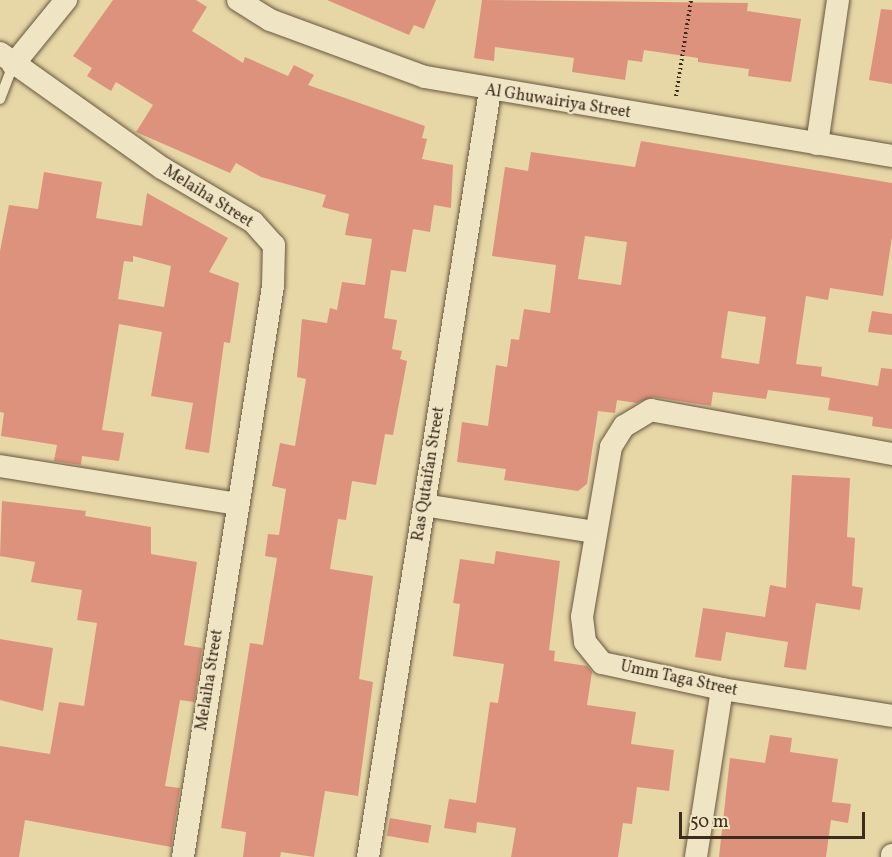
<!DOCTYPE html>
<style>
body{margin:0}
#map{position:relative;width:892px;height:857px;overflow:hidden;background:#e7d7a6;font-family:Vollkorn,serif}
div>[style]{position:absolute}
[style*='--x']{left:calc(var(--x)*1px);top:calc(var(--y)*1px);width:calc(var(--w)*1px);rotate:calc(var(--a)*1deg)}
.building>*{inset:0;background:#dd927d;transform-origin:0 0}
.path>*{height:4px;margin-top:-2px;transform-origin:0;background:repeating-linear-gradient(90deg,#3d2c1e 0 1.5px,transparent 0 4.5px)}
.roads{filter:drop-shadow(0 0 2px #685740) drop-shadow(0 0 2px #685740)}
.lane>*{height:10px;margin:-5px;padding:0 5px;transform-origin:5px;border-radius:5px;background:#efe5c5}
.street>*{height:22px;margin:-11px;padding:0 11px;transform-origin:11px;border-radius:11px;background:#efe5c5}
span{translate:-50% -50%;white-space:nowrap;text-align:center;line-height:1.15;-webkit-text-stroke:4.5px #efe5c5;paint-order:stroke}
.street-label{font-size:16px;color:#3d2c1e}
.scale{position:absolute;left:679px;top:812px;width:186px;height:27px;box-sizing:border-box;border:3px solid #3d2c1e;border-top:0;padding-left:8px;font-size:18px;line-height:21px;white-space:nowrap;color:#3d2c1e;-webkit-text-stroke:4px #efe5c5;paint-order:stroke}
</style>
<div id="map">
<div class="building">
<div style="clip-path:polygon(113px 0,196px 0,207px 7px,192px 31px,243px 63px,245px 57px,288px 76px,294px 65px,314px 75px,308px 85px,425px 126px,422px 138px,427px 139px,422px 159px,453px 165px,451px 208px,434px 205px,430px 232px,413px 229px,406px 272px,391px 270px,384px 318px,397px 320px,392px 349px,402px 351px,400px 359px,407px 361px,393px 435px,385px 434px,376px 485px,352px 481px,346px 520px,338px 519px,330px 569px,373px 576px,359px 679px,373px 682px,358px 796px,325px 791px,314px 857px,281px 852px,280px 857px,243px 857px,246px 832px,221px 828px,250px 643px,263px 645px,277px 558px,265px 556px,268px 534px,279px 535px,286px 489px,272px 486px,280px 443px,295px 446px,306px 379px,297px 377px,302px 319px,327px 323px,330px 308px,337px 310px,342px 282px,365px 285px,372px 239px,345px 235px,349px 214px,322px 207px,326px 195px,261px 177px,236px 163px,230px 173px,136px 132px,153px 105px,116px 82px,111px 91px,87px 76px,92px 68px,73px 56px)"></div>
<div style="clip-path:polygon(327px 0,436px 0,424px 29px,414px 25px,409px 35px)"></div>
<div style="clip-path:polygon(482px 0,748px 3px,747px 11px,801px 19px,791px 82px,748px 76px,749px 69px,698px 62px,698px 58px,644px 50px,642px 62px,628px 60px,625px 80px,572px 72px,574px 58px,495px 47px,494px 61px,474px 58px)"></div>
<div style="clip-path:polygon(881px 9px,892px 10px,892px 84px,869px 80px)"></div>
<div style="clip-path:polygon(evenodd,641px 141px,892px 183px,892px 237px,883px 296px,830px 288px,828px 300px,806px 296px,796px 364px,822px 367px,821px 376px,878px 386px,881px 368px,892px 369px,892px 429px,872px 426px,873px 417px,828px 410px,830px 398px,768px 390px,766px 399px,713px 392px,711px 406px,653px 397px,636px 403px,617px 400px,615px 413px,598px 411px,587px 484px,578px 491px,504px 480px,506px 469px,457px 462px,462px 422px,488px 426px,496px 365px,507px 367px,511px 339px,519px 340px,524px 309px,550px 313px,556px 265px,492px 256px,505px 167px,528px 171px,531px 152px,635px 167px,641px 141px,585px 236px,627px 242px,621px 285px,578px 279px,585px 236px,641px 141px,728px 311px,766px 317px,759px 364px,721px 358px,728px 311px)"></div>
<div style="clip-path:polygon(evenodd,44px 172px,102px 182px,96px 218px,142px 226px,147px 193px,228px 238px,209px 272px,239px 283px,230px 343px,224px 342px,209px 453px,185px 449px,193px 403px,151px 396px,162px 332px,119px 324px,102px 430px,124px 433px,119px 461px,82px 456px,81px 465px,54px 461px,57px 445px,1px 436px,4px 413px,0 412px,0 251px,9px 205px,38px 209px,44px 172px,133px 256px,171px 266px,164px 307px,118px 299px,124px 261px,133px 262px,133px 256px)"></div>
<div style="clip-path:polygon(872px 311px,892px 314px,892px 335px,868px 332px)"></div>
<div style="clip-path:polygon(792px 475px,850px 478px,847px 537px,855px 538px,852px 586px,863px 588px,860px 610px,816px 603px,806px 670px,784px 667px,788px 642px,726px 632px,721px 661px,695px 657px,703px 608px,765px 617px,770px 585px,786px 588px)"></div>
<div style="clip-path:polygon(2px 501px,86px 511px,85px 516px,151px 527px,151px 554px,197px 562px,184px 645px,202px 648px,194px 702px,180px 700px,165px 786px,180px 788px,171px 847px,25px 820px,19px 857px,0 857px,0 746px,50px 754px,59px 702px,84px 706px,97px 623px,77px 620px,82px 590px,31px 582px,35px 562px,0 556px)"></div>
<div style="clip-path:polygon(496px 551px,560px 561px,549px 650px,555px 651px,554px 661px,587px 666px,592px 672px,587px 705px,636px 712px,631px 744px,674px 750px,669px 791px,637px 787px,632px 824px,623px 823px,618px 857px,511px 857px,516px 828px,477px 822px,476px 833px,444px 828px,449px 799px,476px 803px,490px 702px,498px 703px,504px 664px,453px 656px,460px 604px,453px 603px,460px 559px,494px 564px)"></div>
<div style="clip-path:polygon(0 639px,53px 648px,43px 711px,0 700px)"></div>
<div style="clip-path:polygon(770px 735px,792px 738px,790px 752px,838px 759px,832px 802px,851px 804px,848px 823px,831px 820px,826px 857px,719px 857px,730px 758px,765px 763px)"></div>
<div style="left:390px;top:818px;width:42px;height:18px;rotate:10deg"></div>
</div>
<div class="path">
<div style="--x:676;--y:96;--w:97;--a:-81.1"></div>
</div>
<div class="roads">
<div class="lane">
<div style="--x:0;--y:99;--w:36;--a:-69"></div>
</div>
<div class="street">
<div style="--x:238;--y:0;--w:38;--a:32"></div>
<div style="--x:270;--y:20;--w:165;--a:20.2"></div>
<div style="--x:425;--y:77;--w:474;--a:9.6"></div>
<div style="--x:0;--y:53;--w:199;--a:35.4"></div>
<div style="--x:162;--y:168;--w:106;--a:30.7"></div>
<div style="--x:253;--y:222;--w:31;--a:48"></div>
<div style="--x:274;--y:245;--w:41;--a:91.4"></div>
<div style="--x:273;--y:286;--w:578;--a:98.96"></div>
<div style="--x:13;--y:65;--w:84;--a:-50.8"></div>
<div style="--x:817;--y:144;--w:146;--a:-81.7"></div>
<div style="--x:892;--y:454;--w:245;--a:-169.7"></div>
<div style="--x:651;--y:410;--w:31;--a:149"></div>
<div style="--x:624;--y:426;--w:25;--a:122"></div>
<div style="--x:611;--y:447;--w:172;--a:99.7"></div>
<div style="--x:582;--y:617;--w:25;--a:83"></div>
<div style="--x:585;--y:642;--w:27;--a:51"></div>
<div style="--x:602;--y:663;--w:123;--a:12.2"></div>
<div style="--x:722;--y:689;--w:172;--a:9"></div>
<div style="--x:0;--y:466;--w:240;--a:9.1"></div>
<div style="--x:424;--y:505;--w:172;--a:9"></div>
<div style="--x:368;--y:857;--w:776;--a:-80.95"></div>
<div style="--x:696;--y:857;--w:170;--a:-81.2"></div>
<div style="--x:892;--y:857;--w:2;--a:-90"></div>
</div>
</div>
<div class="street-label">
<span style="left:558px;top:102px;rotate:9deg">Al Ghuwairiya Street</span>
<span style="left:208px;top:197px;rotate:32deg">Melaiha Street</span>
<span style="left:429px;top:474px;rotate:-81deg">Ras Qutaifan Street</span>
<span style="left:679px;top:679px;rotate:12deg">Umm Taga Street</span>
<span style="left:210px;top:680px;rotate:-81deg">Melaiha Street</span>
</div>
<div class="scale">50 m</div>
</div>
